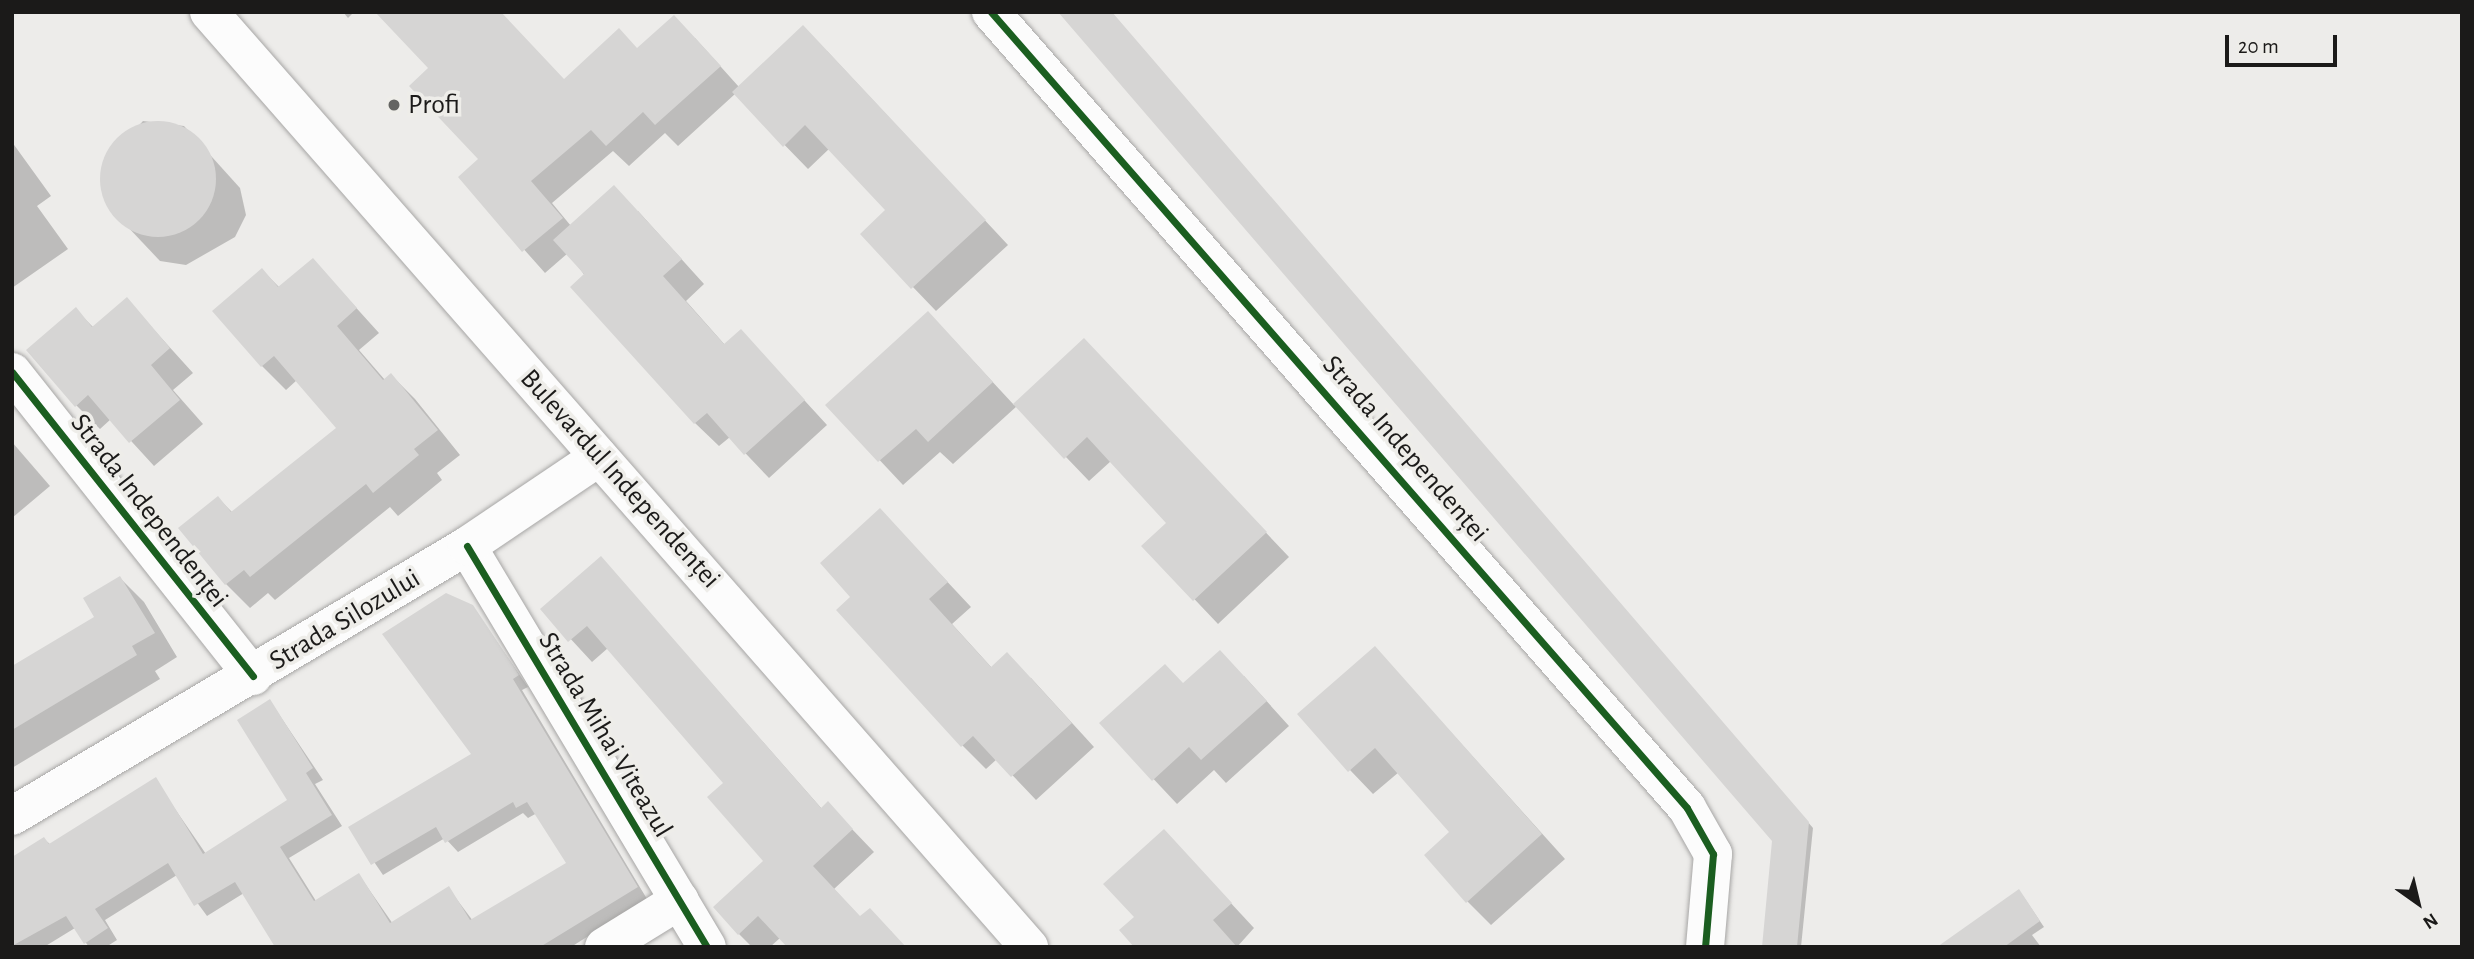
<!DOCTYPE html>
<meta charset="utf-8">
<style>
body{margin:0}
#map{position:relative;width:2474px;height:959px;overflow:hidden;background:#edecea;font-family:"Alegreya Sans",sans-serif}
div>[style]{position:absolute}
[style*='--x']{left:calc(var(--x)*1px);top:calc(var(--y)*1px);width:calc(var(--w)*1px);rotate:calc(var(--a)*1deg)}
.shadow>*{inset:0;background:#0003}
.building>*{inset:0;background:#d6d5d4}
.round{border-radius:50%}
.roads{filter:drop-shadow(0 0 2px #a7a6a5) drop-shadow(0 0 2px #a7a6a5)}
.minor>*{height:38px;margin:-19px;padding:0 19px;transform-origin:19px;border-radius:19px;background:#fcfcfc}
.major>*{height:38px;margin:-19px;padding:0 19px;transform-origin:19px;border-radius:19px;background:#fcfcfc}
.cycleway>*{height:7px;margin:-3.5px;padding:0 3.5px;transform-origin:3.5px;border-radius:3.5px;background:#1b5e20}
.dots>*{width:19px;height:19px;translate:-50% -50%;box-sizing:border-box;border:4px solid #eeede9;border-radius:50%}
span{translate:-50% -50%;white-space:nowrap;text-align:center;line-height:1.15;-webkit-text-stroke:7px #eeede9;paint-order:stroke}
.poi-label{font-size:28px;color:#1b1a19}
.left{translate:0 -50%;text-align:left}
.street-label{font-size:28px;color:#1b1a19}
.frame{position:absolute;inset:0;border:14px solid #1b1a19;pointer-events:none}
.north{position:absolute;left:2383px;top:868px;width:70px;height:70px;-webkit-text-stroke:5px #eeede9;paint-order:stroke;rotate:146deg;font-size:19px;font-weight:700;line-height:28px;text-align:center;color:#1b1a19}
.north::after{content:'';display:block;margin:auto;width:24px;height:32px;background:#1b1a19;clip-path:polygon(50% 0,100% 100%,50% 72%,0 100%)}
.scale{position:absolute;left:2225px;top:35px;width:112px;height:32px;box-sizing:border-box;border:4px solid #1b1a19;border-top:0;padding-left:9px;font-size:21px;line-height:24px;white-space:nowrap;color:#1b1a19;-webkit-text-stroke:5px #eeede9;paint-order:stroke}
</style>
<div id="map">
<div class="shadow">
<div style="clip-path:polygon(343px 12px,354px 12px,348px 18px)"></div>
<div style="clip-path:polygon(1111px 12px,1813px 828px,1801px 947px,1764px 947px,1774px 840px)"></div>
<div style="clip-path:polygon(695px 38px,739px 87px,827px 51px,1008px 245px,936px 311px,862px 234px,888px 211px,830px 148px,808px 169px,735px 94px,678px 146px,665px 133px,629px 166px,613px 151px,552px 203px,571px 226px,638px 211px,704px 284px,686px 301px,725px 345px,741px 331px,827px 425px,769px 478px,730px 437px,719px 446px,695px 423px,568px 253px,545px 273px,465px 183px,564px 81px,637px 50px)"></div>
<div style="clip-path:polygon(143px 121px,184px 126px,240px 188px,246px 215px,235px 237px,186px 265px,160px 261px,108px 206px,102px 166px)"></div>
<div style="clip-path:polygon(12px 142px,51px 196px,37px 206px,68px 249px,12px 288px)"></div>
<div style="clip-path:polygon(313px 260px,379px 333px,359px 350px,385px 380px,391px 375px,415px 399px,460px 455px,437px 473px,442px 480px,398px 516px,390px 507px,275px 600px,268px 593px,250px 608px,226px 584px,218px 498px,233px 513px,338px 428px,297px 380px,286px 390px,262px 366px,262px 270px,280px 288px)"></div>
<div style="clip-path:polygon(127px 300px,193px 373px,173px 390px,203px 424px,154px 466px,111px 419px,100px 429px,76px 405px,76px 310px,94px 328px)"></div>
<div style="clip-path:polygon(951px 337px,1014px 405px,1084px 340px,1289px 557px,1218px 624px,1144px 546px,1169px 523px,1111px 461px,1089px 481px,1017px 406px,953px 464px,940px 452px,903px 485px,828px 405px)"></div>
<div style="clip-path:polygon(12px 442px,50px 486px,12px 518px)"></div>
<div style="clip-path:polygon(880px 510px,971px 607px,952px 624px,992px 668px,1031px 678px,1094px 747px,1036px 800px,997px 759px,986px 769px,962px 745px,853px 597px)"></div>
<div style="clip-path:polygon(601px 558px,822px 809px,828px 804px,874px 852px,834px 889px,861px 918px,892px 932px,780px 938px,770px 947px,752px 947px,739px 934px,765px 862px,726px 783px,608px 648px,592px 662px,543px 609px)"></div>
<div style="clip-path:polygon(120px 578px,144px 602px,177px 657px,155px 671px,160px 679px,12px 768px,12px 668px,96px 617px)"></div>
<div style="clip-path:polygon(472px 606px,528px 687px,522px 690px,647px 899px,571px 947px,277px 947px,244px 893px,207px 916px,177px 875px,105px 920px,117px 940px,106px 947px,89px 947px,75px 928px,44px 947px,12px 947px,12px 858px,44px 839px,51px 845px,155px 780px,206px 854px,289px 801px,270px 701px,323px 780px,315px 784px,342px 826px,289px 858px,316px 901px,359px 875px,393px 924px,449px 889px,473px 921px,568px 864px,537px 813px,528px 818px,523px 813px,458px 852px,445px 838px,383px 875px,351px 828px,473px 755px)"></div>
<div style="clip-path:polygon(1375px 648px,1565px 859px,1491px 925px,1467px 901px,1452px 832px,1399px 772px,1373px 794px,1350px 770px)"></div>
<div style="clip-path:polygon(1244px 676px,1289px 726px,1226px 783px,1214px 770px,1177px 804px,1102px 724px,1183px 685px)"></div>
<div style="clip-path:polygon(1164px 831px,1254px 928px,1237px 947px,1137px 947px,1137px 917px)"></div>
<div style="clip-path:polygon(2023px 896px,2044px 927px,2032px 935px,2041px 947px,1940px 947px)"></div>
</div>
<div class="building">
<div style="clip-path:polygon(375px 12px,501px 12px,564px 79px,619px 28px,637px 48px,674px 15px,721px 66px,655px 125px,643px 112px,606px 146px,591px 130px,531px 181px,563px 218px,522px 252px,458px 177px,478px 159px,409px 86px,428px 68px)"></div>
<div style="clip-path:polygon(1058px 12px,1112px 12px,1809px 822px,1797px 947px,1762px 947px,1772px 841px)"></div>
<div style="clip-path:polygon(803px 25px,986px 220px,911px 289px,860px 234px,885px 210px,805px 125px,783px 147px,732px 92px)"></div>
<div class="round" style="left:100px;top:121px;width:116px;height:116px"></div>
<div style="clip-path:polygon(614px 185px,682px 259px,663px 276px,724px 344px,741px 329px,805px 400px,744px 455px,707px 413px,694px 424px,570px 287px,584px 274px,553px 240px)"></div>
<div style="clip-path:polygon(313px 258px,357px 308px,337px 326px,383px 380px,391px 373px,438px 430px,414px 449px,419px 455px,373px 493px,366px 484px,250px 577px,244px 570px,225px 585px,178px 528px,218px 496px,231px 512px,336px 428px,274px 356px,261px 367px,212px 311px,262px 268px,278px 287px)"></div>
<div style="clip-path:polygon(127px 297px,170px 348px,151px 365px,180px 400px,129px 443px,88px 395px,75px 407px,26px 350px,76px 307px,92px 327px)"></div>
<div style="clip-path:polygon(928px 311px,993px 382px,928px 442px,916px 429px,878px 462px,825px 405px)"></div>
<div style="clip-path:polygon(1084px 338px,1267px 532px,1193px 601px,1141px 546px,1166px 523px,1087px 437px,1064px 459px,1013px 404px)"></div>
<div style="clip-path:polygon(880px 508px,948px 582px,929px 599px,991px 667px,1007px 652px,1072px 723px,1011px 777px,973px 736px,961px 747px,836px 610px,850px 597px,820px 563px)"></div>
<div style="clip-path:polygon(601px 556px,821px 808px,828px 801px,853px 829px,813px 866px,860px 916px,870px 908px,906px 947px,787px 947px,758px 916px,738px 935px,713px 907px,763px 861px,707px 797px,723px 783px,587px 626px,568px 642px,540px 609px)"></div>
<div style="clip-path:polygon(120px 576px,155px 633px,132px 646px,137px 655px,12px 730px,12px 666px,94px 617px,83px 598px)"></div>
<div style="clip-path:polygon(446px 593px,473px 605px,513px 665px,519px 675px,513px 679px,638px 887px,540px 947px,275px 947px,235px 882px,194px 906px,168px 863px,95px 909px,108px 928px,84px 944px,66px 916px,12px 946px,12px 857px,44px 837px,49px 844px,156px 777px,203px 854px,287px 800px,237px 720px,270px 699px,313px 768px,306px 773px,332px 815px,280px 847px,314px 901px,359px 873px,390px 923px,449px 886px,470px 920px,566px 863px,527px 802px,516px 808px,513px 802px,445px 843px,436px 827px,371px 865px,348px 827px,471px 754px,382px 634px)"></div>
<div style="clip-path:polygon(1375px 646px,1542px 834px,1466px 903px,1424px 855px,1449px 832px,1375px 748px,1348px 772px,1297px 714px)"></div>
<div style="clip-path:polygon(1220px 650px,1267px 701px,1201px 760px,1189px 747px,1152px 781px,1099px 723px,1165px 664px,1183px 683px)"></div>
<div style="clip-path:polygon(1164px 829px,1232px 903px,1213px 920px,1237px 947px,1134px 947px,1119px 930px,1134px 917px,1103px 884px)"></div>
<div style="clip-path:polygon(2019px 889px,2040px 921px,2004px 947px,1937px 947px)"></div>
</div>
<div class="roads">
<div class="minor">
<div style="--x:991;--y:12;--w:1057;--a:48.83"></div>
<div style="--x:1687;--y:808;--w:53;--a:60.5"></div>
<div style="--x:1713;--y:854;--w:93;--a:94.9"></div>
<div style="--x:12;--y:372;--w:388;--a:51.6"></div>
<div style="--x:467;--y:546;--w:467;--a:59.1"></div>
<div style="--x:604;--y:947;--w:89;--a:-31.7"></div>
</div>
<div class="major">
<div style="--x:209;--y:12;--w:1244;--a:48.75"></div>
<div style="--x:12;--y:816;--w:529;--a:-30.69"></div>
<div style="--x:467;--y:546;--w:159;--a:-34"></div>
</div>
</div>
<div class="cycleway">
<div style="--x:991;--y:12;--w:1057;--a:48.83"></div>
<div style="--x:1687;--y:808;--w:53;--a:60.5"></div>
<div style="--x:1713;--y:854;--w:93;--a:94.9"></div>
<div style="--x:12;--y:372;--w:388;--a:51.6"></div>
<div style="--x:467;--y:546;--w:467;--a:59.1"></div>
</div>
<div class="dots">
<div style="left:394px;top:105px;background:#646462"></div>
</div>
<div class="poi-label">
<span class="left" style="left:408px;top:105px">Profi</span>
</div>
<div class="street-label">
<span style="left:1405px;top:449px;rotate:49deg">Strada Independenței</span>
<span style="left:620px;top:479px;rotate:48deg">Bulevardul Independenței</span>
<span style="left:149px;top:511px;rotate:52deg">Strada Independenței</span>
<span style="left:345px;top:620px;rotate:-31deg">Strada Silozului</span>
<span style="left:605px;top:735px;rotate:59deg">Strada Mihai Viteazul</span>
</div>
<div class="frame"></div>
<div class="north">N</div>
<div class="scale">20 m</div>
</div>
